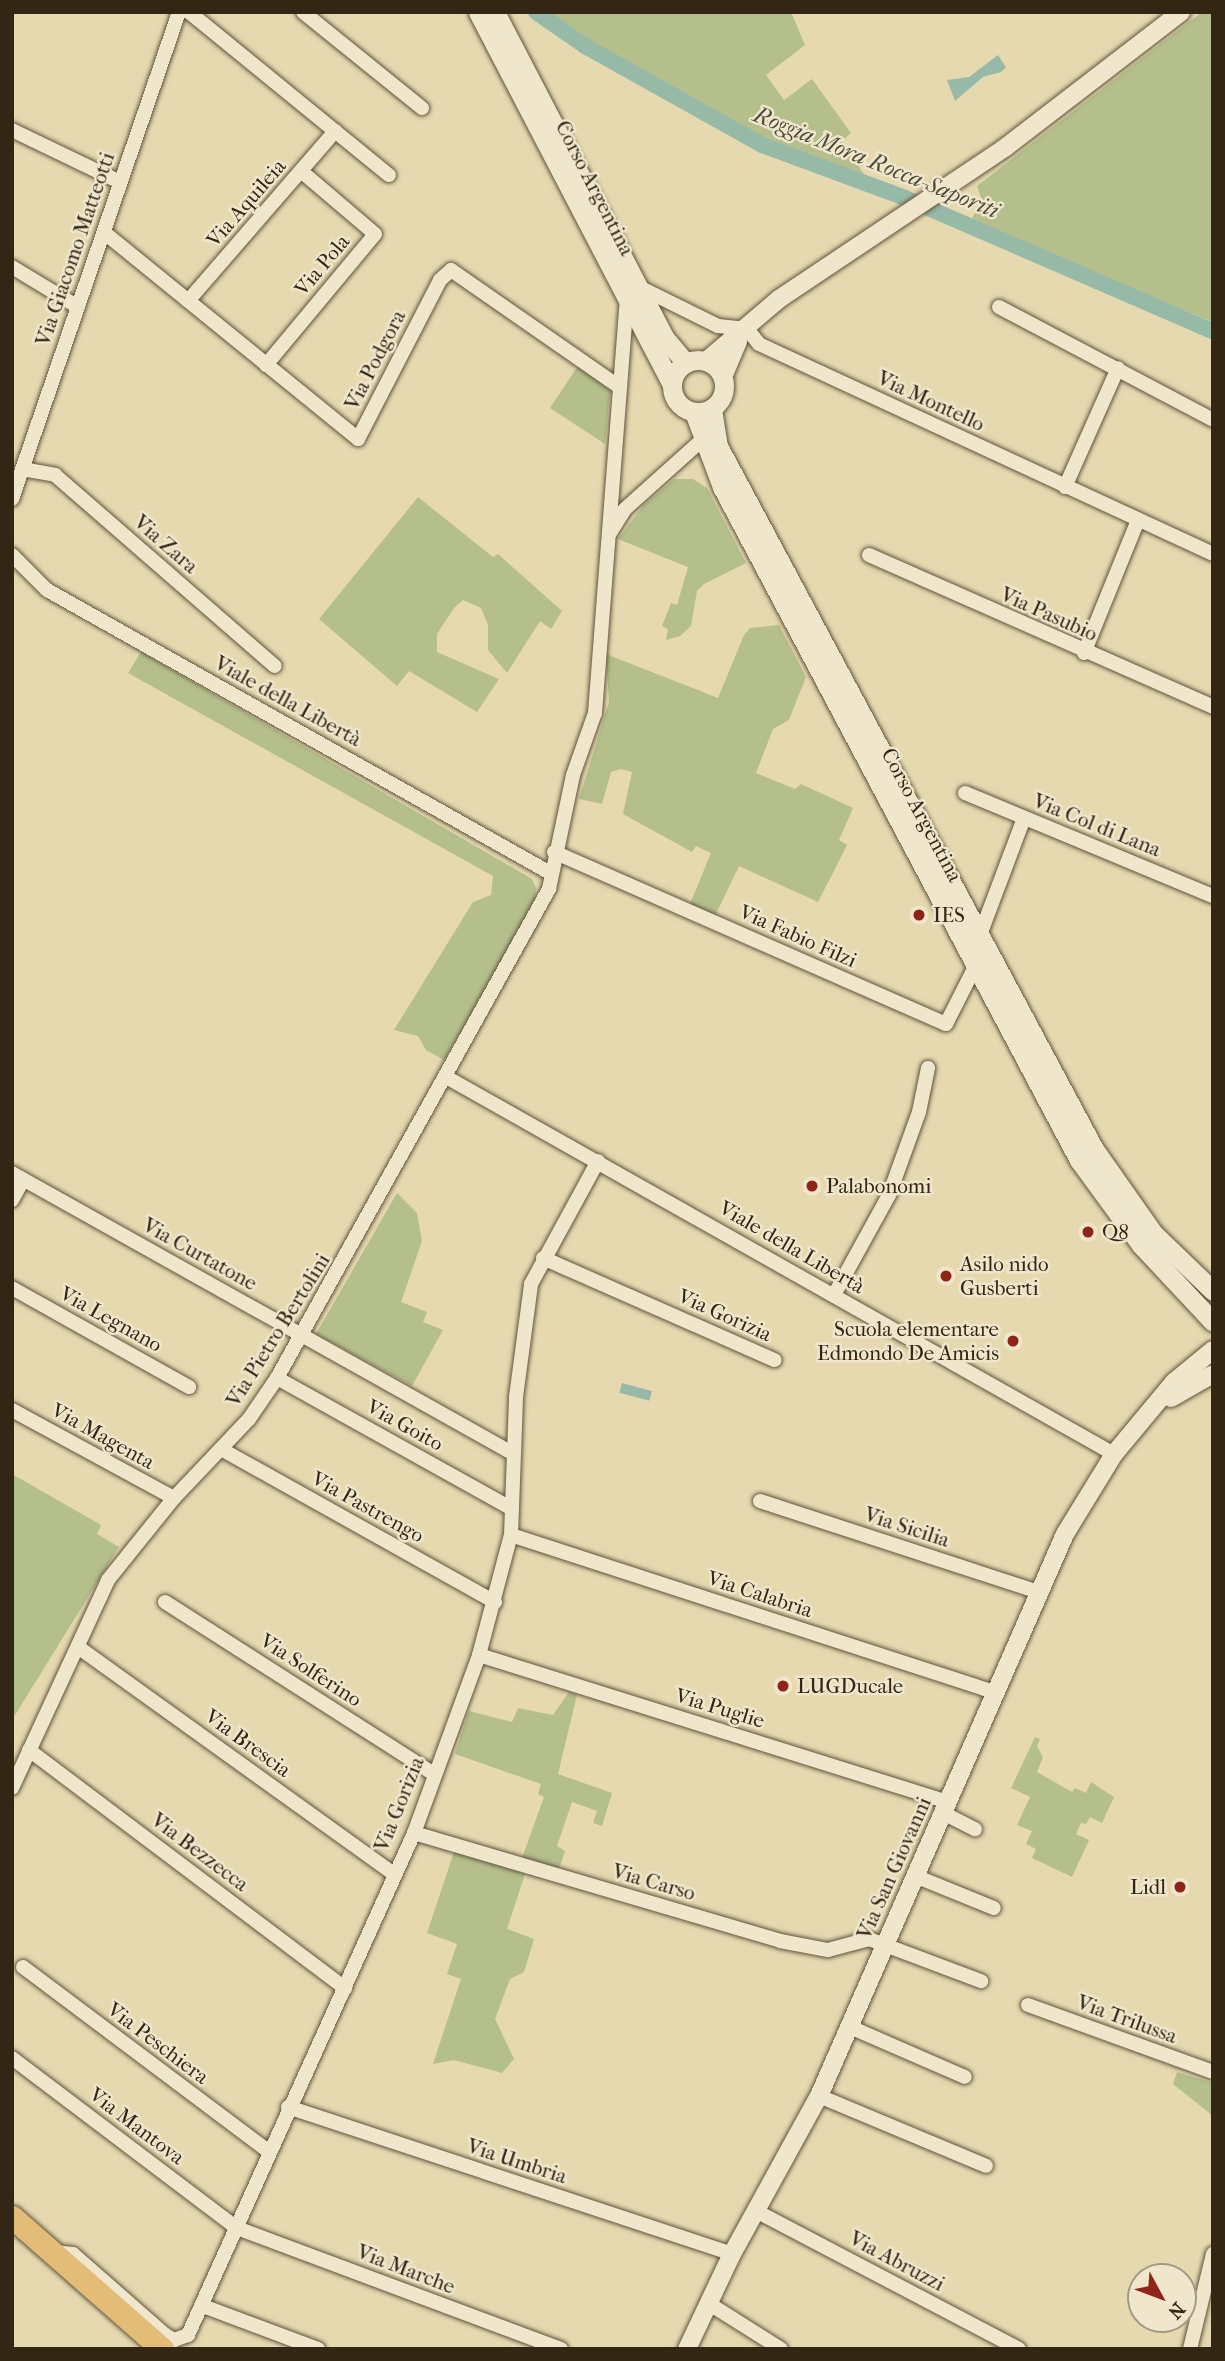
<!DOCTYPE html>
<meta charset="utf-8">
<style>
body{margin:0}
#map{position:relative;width:1225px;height:2361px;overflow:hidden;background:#e6d9b0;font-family:"IM FELL French Canon",serif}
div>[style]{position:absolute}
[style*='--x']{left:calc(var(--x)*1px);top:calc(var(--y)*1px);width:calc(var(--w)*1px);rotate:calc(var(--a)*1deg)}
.green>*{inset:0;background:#b4bf8c}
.water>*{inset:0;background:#97baa8;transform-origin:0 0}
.canal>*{height:16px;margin:-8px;padding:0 8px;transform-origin:8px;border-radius:8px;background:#97baa8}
.roads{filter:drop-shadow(0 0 2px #60533c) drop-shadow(0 0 2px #60533c)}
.minor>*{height:14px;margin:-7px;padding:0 7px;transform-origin:7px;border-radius:7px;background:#efe6cc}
.tertiary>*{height:18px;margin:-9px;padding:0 9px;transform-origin:9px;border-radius:9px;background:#efe6cc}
.secondary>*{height:19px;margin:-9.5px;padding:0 9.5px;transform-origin:9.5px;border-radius:9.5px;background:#efe6cc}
.secondary>.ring{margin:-9.5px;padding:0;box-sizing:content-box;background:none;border:19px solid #efe6cc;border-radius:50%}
.primary>*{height:23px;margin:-11.5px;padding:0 11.5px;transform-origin:11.5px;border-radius:11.5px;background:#e3bc78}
.dots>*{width:19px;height:19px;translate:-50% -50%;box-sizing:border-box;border:4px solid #efe6cc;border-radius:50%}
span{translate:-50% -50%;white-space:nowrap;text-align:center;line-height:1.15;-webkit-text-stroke:5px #efe6cc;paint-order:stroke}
.street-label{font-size:21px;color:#342615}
.poi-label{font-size:21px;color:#342615}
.left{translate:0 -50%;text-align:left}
.right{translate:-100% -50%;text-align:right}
.water-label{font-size:23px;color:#4d4b3a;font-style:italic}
.frame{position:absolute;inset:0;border:14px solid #342615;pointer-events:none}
.north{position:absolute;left:1127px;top:2263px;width:70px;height:70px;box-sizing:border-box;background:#efe6cc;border:2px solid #a49983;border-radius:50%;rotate:131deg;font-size:19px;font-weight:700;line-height:28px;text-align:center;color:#342615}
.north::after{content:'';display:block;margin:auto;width:24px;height:32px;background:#8f2418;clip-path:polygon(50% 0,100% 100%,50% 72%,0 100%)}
</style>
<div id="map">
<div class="green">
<div style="clip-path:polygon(545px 12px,791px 12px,805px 45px,766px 75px,784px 100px,812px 79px,851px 133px,842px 141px,869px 182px,768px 143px,588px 42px)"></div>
<div style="clip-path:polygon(1202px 12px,1213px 12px,1213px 322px,1026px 246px,972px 218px,982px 200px,977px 186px)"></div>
<div style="clip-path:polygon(578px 366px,610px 390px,605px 444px,550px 408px)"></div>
<div style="clip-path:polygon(674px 479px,693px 479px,707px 488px,746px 563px,704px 584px,697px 591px,691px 626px,680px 636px,666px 640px,668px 629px,662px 626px,671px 603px,677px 605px,688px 567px,618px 539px,643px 506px)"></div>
<div style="clip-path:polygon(418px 497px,493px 557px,498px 554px,562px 611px,551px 629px,540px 621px,507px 673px,488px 650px,488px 625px,481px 608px,463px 600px,454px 608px,437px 634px,437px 652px,499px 679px,477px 712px,409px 671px,397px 686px,319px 619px)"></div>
<div style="clip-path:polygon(779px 625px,806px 677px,789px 720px,773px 729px,756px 773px,795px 789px,801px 784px,853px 808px,839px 840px,847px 845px,818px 902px,739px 866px,715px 916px,690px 904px,711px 853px,696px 846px,692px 852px,623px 814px,632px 772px,621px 769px,611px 772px,602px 804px,579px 799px,609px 702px,606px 654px,718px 698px,744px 635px,750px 628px)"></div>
<div style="clip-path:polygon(141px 652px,532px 879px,536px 888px,534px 905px,444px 1060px,426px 1050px,418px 1036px,394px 1030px,473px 902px,491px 895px,493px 876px,128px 673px)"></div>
<div style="clip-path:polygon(397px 1193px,417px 1213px,422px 1241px,401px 1302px,427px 1312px,423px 1322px,443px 1330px,412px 1386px,316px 1334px)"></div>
<div style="clip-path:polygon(12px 1474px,101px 1525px,97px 1534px,119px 1547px,12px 1720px)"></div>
<div style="clip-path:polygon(569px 1692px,577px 1695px,558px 1774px,612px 1793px,602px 1826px,593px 1823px,597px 1811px,572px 1802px,557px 1846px,565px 1851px,559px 1869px,522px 1858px,544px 1797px,538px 1794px,541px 1784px,455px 1754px,469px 1711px,512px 1722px,518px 1708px,553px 1715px)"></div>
<div style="clip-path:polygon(1035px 1737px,1040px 1739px,1037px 1746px,1043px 1757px,1037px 1772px,1072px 1792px,1075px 1788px,1086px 1793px,1091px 1782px,1114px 1797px,1102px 1823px,1090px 1817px,1086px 1824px,1081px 1823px,1076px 1834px,1089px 1840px,1072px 1877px,1032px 1858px,1036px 1849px,1026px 1844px,1032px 1831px,1017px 1825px,1030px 1797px,1011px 1788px)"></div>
<div style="clip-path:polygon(454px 1852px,525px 1874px,507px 1929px,534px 1939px,524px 1972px,510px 1979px,495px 2019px,514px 2059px,502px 2073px,454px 2060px,433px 2064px,461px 1979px,447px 1974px,457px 1944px,427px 1933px)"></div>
<div style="clip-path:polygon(1177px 2072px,1213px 2083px,1213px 2116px,1173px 2084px)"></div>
</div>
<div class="water">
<div style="clip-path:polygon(998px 55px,1006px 67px,1001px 72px,983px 77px,955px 101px,947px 80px,969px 77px)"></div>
<div style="left:622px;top:1383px;width:31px;height:10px;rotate:15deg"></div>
</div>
<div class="canal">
<div style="--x:536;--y:12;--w:60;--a:34.8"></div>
<div style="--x:585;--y:46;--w:203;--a:29.2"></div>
<div style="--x:762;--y:145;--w:153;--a:20.3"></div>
<div style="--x:905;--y:198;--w:335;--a:23.4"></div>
</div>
<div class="roads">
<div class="minor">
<div style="--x:189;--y:12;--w:258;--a:39.2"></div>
<div style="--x:303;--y:12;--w:153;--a:38.9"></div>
<div style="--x:12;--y:130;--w:120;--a:25.7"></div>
<div style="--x:106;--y:234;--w:325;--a:39.1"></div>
<div style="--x:358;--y:439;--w:179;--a:-62.7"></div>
<div style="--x:440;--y:280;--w:15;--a:-42"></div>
<div style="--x:451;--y:270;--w:203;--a:34.8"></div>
<div style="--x:12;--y:267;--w:77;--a:31.2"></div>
<div style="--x:637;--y:286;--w:90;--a:26.3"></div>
<div style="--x:718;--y:326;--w:29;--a:6"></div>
<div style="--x:747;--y:329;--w:19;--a:51"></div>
<div style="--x:759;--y:344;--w:500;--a:24.82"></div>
<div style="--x:188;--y:301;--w:225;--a:-49.1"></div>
<div style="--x:999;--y:307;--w:242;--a:27.8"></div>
<div style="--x:266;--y:365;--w:170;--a:-50.2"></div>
<div style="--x:375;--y:234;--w:97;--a:-139.6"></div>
<div style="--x:22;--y:469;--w:34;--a:10"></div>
<div style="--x:55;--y:475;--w:291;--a:41"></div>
<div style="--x:1065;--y:487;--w:130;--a:-66"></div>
<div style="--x:12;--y:499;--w:515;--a:-71.07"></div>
<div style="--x:610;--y:533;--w:28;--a:-58"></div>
<div style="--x:625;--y:509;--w:103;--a:-41.9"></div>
<div style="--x:12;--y:555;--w:49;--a:45"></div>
<div style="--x:47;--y:590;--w:579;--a:29.35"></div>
<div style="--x:869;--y:555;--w:376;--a:23.8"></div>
<div style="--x:1084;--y:653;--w:144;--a:-67.9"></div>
<div style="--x:965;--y:793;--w:269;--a:22.6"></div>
<div style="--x:554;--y:852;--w:428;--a:23.7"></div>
<div style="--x:946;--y:1024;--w:73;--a:-63.1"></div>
<div style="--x:974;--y:938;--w:7;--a:-27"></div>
<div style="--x:980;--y:935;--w:125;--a:-69.4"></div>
<div style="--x:448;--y:1078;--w:765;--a:29.45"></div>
<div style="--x:12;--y:1173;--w:575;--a:29.24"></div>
<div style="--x:12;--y:1200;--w:23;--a:-61"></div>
<div style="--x:543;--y:1258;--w:253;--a:23.8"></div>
<div style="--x:12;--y:1288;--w:203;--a:29.2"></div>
<div style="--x:834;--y:1295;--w:114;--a:-61.2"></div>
<div style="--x:889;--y:1195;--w:88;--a:-70.1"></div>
<div style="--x:919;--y:1112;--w:45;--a:-78.4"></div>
<div style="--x:277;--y:1378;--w:269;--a:29.1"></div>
<div style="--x:12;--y:1410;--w:184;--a:28.5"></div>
<div style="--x:221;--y:1449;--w:314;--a:29.2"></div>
<div style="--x:760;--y:1501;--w:296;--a:18.1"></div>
<div style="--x:511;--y:1535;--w:511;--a:18.01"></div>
<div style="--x:165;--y:1602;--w:319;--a:32.6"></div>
<div style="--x:78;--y:1647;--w:388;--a:35.7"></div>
<div style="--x:479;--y:1655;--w:491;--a:17.4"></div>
<div style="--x:29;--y:1750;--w:396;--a:37"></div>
<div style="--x:12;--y:1788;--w:229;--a:-65.2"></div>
<div style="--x:108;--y:1580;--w:105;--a:-51.2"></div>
<div style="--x:174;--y:1498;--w:109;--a:-46.5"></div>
<div style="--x:249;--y:1419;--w:50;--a:-55.7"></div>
<div style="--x:277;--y:1378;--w:560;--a:-60.92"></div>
<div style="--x:549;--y:889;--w:116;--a:-78.1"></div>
<div style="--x:573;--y:775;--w:66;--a:-70.5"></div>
<div style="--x:595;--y:713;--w:414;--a:-85.6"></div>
<div style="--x:943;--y:1813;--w:36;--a:27"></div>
<div style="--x:414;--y:1833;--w:382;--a:16.4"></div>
<div style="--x:780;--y:1941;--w:49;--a:10.6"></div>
<div style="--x:828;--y:1950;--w:42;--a:-15"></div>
<div style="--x:869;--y:1939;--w:120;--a:20.6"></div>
<div style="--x:915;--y:1876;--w:85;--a:22.1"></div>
<div style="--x:23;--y:1967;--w:308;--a:36.9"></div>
<div style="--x:1028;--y:2005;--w:197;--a:19.9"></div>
<div style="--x:850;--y:2027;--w:125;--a:23.5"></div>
<div style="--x:12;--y:2058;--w:282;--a:37.1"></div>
<div style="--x:237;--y:2228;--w:346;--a:20.5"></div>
<div style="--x:819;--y:2096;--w:181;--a:22.7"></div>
<div style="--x:288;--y:2107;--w:468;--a:18.3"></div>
<div style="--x:756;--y:2211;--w:297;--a:27.7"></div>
<div style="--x:54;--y:2252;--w:19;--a:6"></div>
<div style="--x:73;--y:2254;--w:121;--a:41.3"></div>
<div style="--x:164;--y:2334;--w:12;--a:31"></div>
<div style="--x:174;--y:2340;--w:15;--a:-20"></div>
<div style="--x:708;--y:2303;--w:86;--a:32.2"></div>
<div style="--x:203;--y:2306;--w:123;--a:20.5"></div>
<div style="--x:188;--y:2335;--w:551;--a:-65.76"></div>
<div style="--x:414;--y:1833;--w:189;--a:-69.9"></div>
<div style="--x:479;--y:1655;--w:124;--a:-75.1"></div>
<div style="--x:511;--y:1535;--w:138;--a:-87.9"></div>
<div style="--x:516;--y:1397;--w:114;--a:-82.4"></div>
<div style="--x:531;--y:1284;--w:140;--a:-61.4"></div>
<div style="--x:1190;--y:2349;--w:98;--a:-76.4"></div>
</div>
<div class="tertiary">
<div style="--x:706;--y:361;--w:96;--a:-40.3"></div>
<div style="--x:779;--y:299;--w:273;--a:-33.8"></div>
<div style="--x:1006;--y:147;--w:221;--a:-37.6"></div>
<div style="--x:723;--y:377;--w:39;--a:-67"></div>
<div style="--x:1171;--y:1398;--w:48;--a:-29.7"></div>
<div style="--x:687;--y:2349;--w:105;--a:-64.7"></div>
<div style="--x:732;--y:2254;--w:180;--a:-61.2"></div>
<div style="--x:819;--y:2096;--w:613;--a:-66.36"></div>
<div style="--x:1065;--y:1534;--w:94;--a:-58.5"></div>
<div style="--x:1114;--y:1454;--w:94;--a:-50.2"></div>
<div style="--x:1174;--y:1382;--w:50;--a:-39.4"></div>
</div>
<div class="secondary">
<div style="--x:478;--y:12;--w:420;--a:62.5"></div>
<div style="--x:495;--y:12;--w:366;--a:62.5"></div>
<div style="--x:664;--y:337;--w:34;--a:50"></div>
<div class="ring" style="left:672px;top:360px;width:33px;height:33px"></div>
<div style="--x:712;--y:409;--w:37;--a:81"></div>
<div style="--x:718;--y:446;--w:797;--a:61.86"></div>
<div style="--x:1094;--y:1149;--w:103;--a:54.9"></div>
<div style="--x:1153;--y:1233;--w:83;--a:44"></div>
<div style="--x:694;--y:412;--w:80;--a:69.5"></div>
<div style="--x:722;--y:487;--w:762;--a:62.06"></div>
<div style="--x:1079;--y:1160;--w:105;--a:53.9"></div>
<div style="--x:1141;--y:1245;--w:105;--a:46.9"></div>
</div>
<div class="primary">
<div style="--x:12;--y:2217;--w:200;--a:41.3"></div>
</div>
</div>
<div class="dots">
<div style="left:919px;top:915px;background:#8f2418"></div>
<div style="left:812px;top:1186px;background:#8f2418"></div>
<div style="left:1088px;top:1232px;background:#8f2418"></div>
<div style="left:946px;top:1276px;background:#8f2418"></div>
<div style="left:1013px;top:1341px;background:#8f2418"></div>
<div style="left:783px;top:1686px;background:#8f2418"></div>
<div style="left:1180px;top:1887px;background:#8f2418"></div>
</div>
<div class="street-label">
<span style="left:595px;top:188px;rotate:63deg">Corso Argentina</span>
<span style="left:246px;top:203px;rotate:-49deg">Via Aquileia</span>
<span style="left:75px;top:249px;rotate:-71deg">Via Giacomo Matteotti</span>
<span style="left:322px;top:265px;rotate:-50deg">Via Pola</span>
<span style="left:375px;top:360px;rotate:-63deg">Via Podgora</span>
<span style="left:931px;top:401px;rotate:25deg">Via Montello</span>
<span style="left:166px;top:544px;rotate:41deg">Via Zara</span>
<span style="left:1049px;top:614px;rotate:24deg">Via Pasubio</span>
<span style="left:288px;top:701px;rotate:29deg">Viale della Libertà</span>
<span style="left:922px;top:815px;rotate:62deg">Corso Argentina</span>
<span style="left:1097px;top:825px;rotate:22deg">Via Col di Lana</span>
<span style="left:798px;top:936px;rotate:24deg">Via Fabio Filzi</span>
<span style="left:792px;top:1247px;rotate:30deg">Viale della Libertà</span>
<span style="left:200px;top:1254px;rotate:29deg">Via Curtatone</span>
<span style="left:725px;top:1315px;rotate:24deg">Via Gorizia</span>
<span style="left:111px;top:1319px;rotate:29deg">Via Legnano</span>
<span style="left:278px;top:1330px;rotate:-58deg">Via Pietro Bertolini</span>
<span style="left:405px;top:1425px;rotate:29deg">Via Goito</span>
<span style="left:103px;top:1436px;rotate:29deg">Via Magenta</span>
<span style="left:368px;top:1507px;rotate:29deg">Via Pastrengo</span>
<span style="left:907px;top:1527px;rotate:18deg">Via Sicilia</span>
<span style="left:760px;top:1594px;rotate:18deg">Via Calabria</span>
<span style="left:311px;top:1670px;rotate:33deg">Via Solferino</span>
<span style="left:720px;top:1708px;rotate:17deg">Via Puglie</span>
<span style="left:248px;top:1743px;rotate:36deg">Via Brescia</span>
<span style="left:399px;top:1804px;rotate:-68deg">Via Gorizia</span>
<span style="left:200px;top:1852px;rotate:37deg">Via Bezzecca</span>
<span style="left:894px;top:1868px;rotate:-66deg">Via San Giovanni</span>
<span style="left:654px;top:1882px;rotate:16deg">Via Carso</span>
<span style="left:1127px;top:2019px;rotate:20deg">Via Trilussa</span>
<span style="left:158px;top:2043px;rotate:37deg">Via Peschiera</span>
<span style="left:137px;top:2126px;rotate:37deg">Via Mantova</span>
<span style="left:517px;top:2161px;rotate:18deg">Via Umbria</span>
<span style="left:897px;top:2261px;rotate:28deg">Via Abruzzi</span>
<span style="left:406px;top:2269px;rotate:21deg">Via Marche</span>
</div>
<div class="poi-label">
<span class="left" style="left:933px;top:915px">IES</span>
<span class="left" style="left:826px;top:1186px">Palabonomi</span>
<span class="left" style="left:1102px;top:1232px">Q8</span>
<span class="left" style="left:960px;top:1276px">Asilo nido<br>Gusberti</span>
<span class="right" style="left:999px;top:1341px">Scuola elementare<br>Edmondo De Amicis</span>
<span class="left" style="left:797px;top:1686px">LUGDucale</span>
<span class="right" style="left:1166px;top:1887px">Lidl</span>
</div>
<div class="water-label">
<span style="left:876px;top:163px;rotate:22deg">Roggia Mora Rocca-Saporiti</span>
</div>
<div class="frame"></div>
<div class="north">N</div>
</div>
